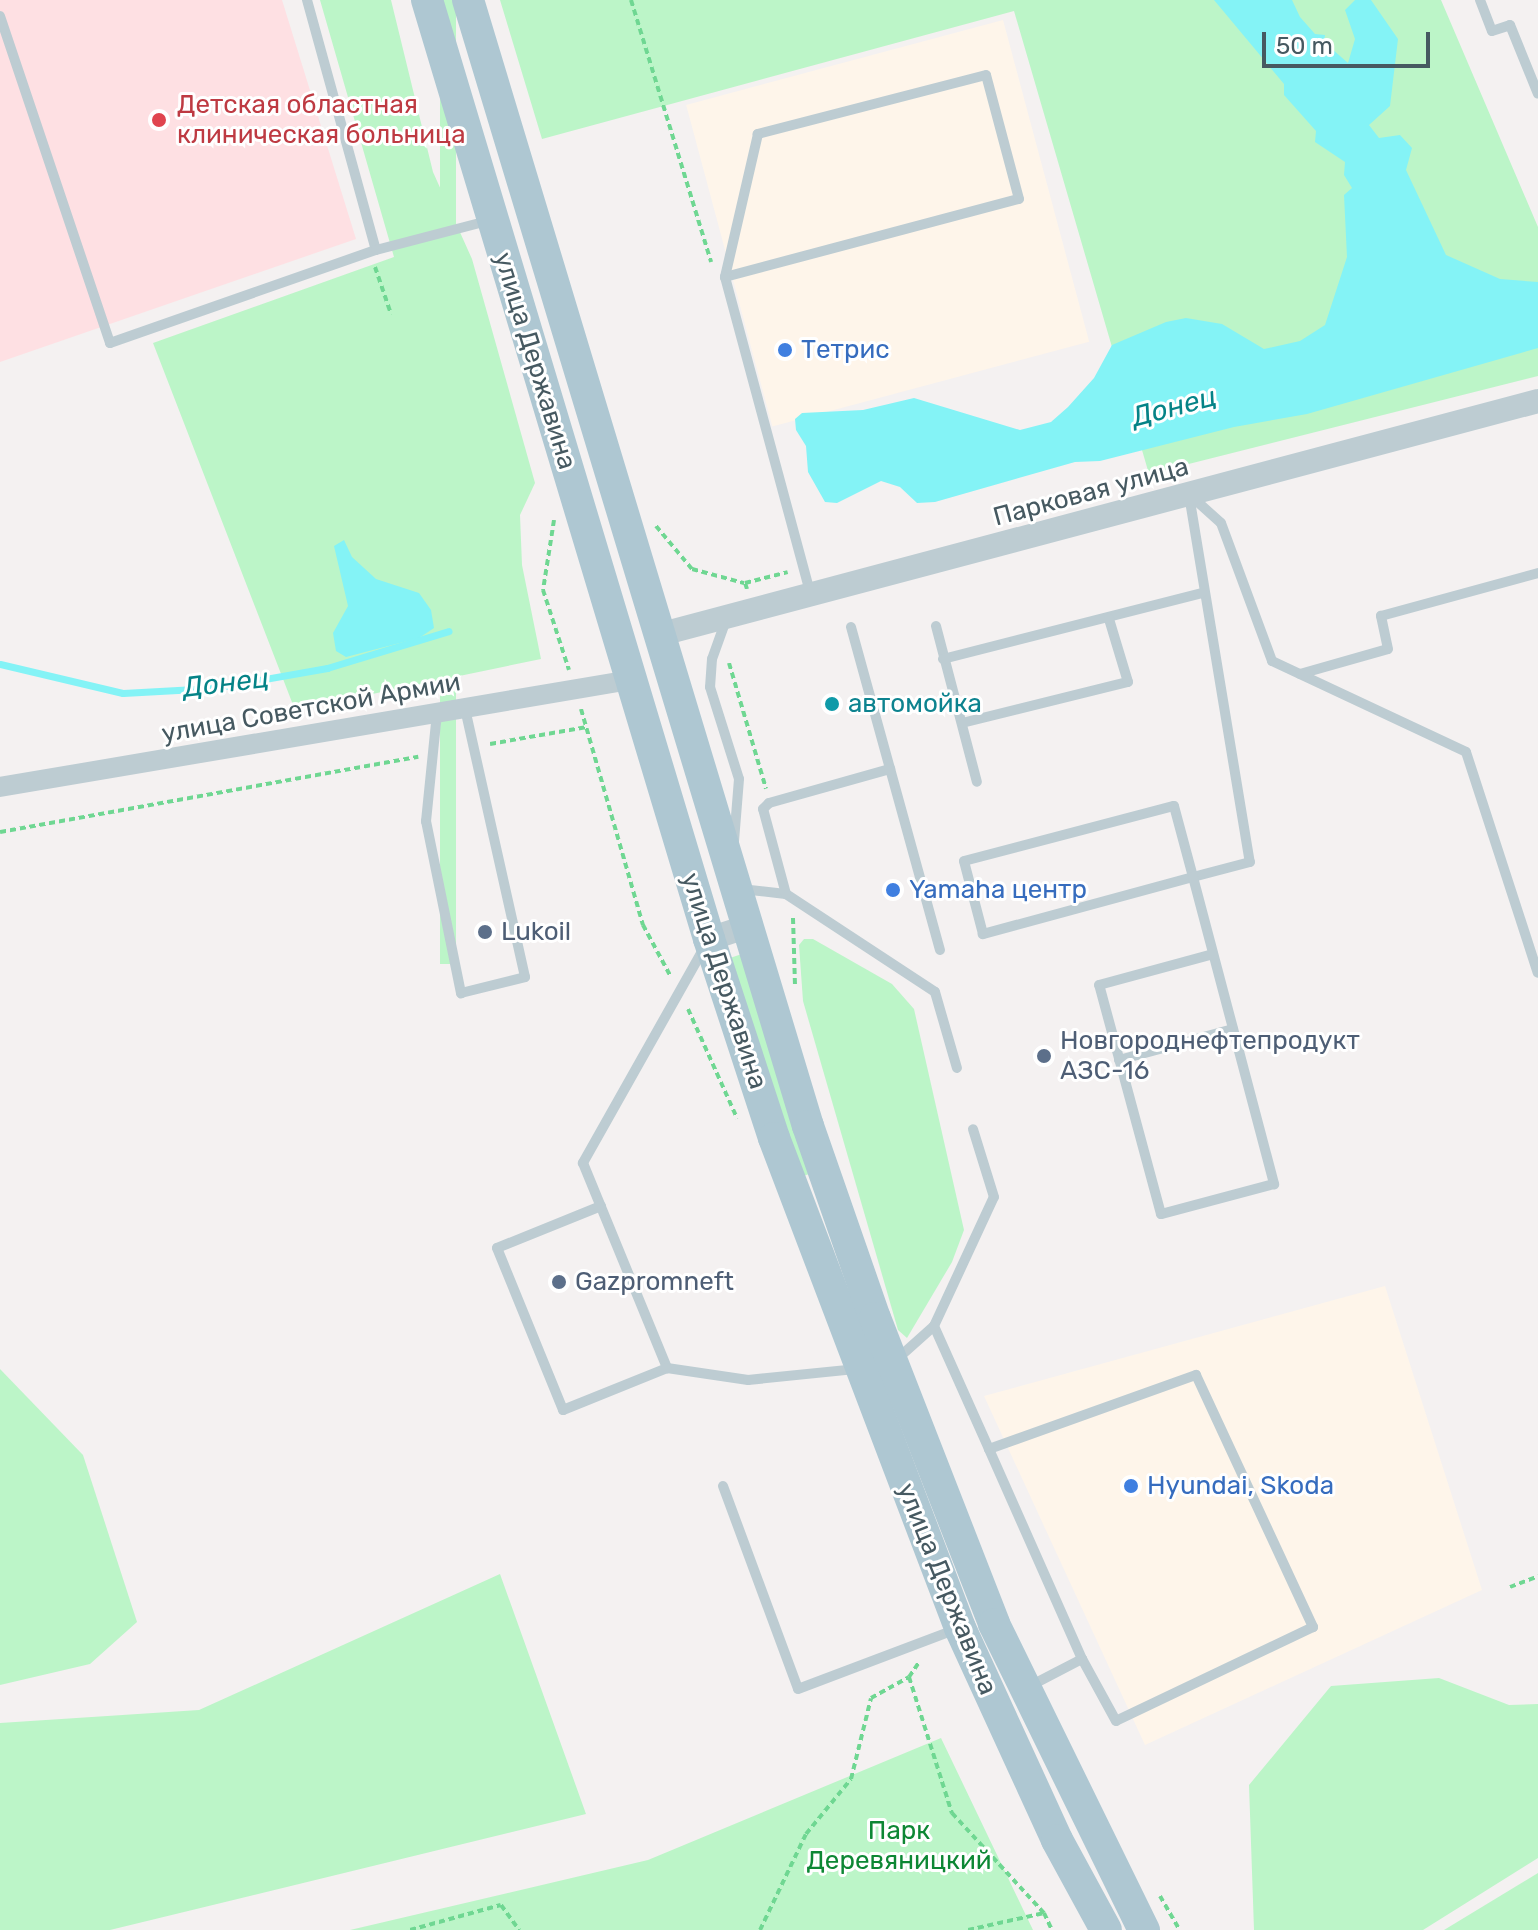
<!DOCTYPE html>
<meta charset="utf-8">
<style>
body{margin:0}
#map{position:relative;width:1538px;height:1930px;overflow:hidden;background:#f4f1f1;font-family:Rubik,sans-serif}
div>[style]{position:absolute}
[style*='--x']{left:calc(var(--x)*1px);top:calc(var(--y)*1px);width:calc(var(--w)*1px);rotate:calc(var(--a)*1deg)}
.commercial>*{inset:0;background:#fef5ea;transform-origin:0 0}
.medical>*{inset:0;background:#fee0e3}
.green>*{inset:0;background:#bcf5c8;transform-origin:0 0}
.water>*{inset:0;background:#84f3f6}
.stream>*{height:7px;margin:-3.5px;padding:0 3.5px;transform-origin:3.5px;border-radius:3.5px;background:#84f3f6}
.path>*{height:4px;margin-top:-2px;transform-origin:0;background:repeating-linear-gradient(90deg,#6fd792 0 6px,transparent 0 10px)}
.service>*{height:10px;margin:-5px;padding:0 5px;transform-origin:5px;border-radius:5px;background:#bdccd2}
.minor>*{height:20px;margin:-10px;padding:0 10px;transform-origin:10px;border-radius:10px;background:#bdccd2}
.tertiary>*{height:24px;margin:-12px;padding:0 12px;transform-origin:12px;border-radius:12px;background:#bdccd2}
.primary>*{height:32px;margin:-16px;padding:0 16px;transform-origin:16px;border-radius:16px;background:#aec7d2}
.dots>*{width:22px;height:22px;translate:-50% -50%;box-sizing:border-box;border:4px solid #fff;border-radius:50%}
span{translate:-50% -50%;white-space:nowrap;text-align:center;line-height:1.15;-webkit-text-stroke:6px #fff;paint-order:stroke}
.health-label{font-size:26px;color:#be3a42}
.left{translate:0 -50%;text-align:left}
.shop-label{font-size:26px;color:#366cbe}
.street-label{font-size:26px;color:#465961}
.culture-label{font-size:26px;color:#0d838f}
.service-label{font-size:26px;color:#4e5e75}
.park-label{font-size:26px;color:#0d8734}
.water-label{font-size:28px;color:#058387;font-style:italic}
.scale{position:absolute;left:1262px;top:32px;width:168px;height:36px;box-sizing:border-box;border:4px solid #465961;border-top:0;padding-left:10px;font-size:24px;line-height:28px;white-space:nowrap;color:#465961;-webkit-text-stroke:6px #fff;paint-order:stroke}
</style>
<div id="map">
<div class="commercial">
<div style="left:1003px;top:20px;width:333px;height:328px;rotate:75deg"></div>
<div style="clip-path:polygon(1385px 1286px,1482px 1590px,1145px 1745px,984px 1396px)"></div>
</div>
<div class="medical">
<div style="clip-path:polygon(0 0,282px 0,356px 239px,0 362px)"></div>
</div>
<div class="green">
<div style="clip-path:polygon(320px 0,391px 0,433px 172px,472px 259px,535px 483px,520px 515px,522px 565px,541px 659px,295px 710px,153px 343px,394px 257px)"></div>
<div style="left:440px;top:0;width:16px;height:964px"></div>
<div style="clip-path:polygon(500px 0,1441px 0,1538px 227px,1538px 376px,1149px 474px,1014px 11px,542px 139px)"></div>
<div style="clip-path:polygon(804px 939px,813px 939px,892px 984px,914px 1009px,964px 1230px,952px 1262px,907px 1338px,898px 1330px,803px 1001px,799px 945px)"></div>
<div style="left:742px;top:954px;width:230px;height:12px;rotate:72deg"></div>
<div style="clip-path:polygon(0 1369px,83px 1455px,137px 1622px,90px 1664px,0 1685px)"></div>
<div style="clip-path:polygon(500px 1574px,586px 1814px,110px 1930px,0 1930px,0 1723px,199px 1710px)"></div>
<div style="clip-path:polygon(1439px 1678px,1509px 1705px,1538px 1704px,1538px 1858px,1423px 1930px,1254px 1930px,1249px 1785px,1331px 1686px)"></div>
<div style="clip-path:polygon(941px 1738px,1033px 1930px,350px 1930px,648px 1860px)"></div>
<div style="clip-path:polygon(1538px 1873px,1538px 1930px,1444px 1930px)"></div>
</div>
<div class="water">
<div style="clip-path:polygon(1214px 0,1292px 0,1300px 17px,1315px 34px,1325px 35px,1324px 42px,1348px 63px,1355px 39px,1345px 10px,1355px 0,1371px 0,1398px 39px,1390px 106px,1369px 125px,1379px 138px,1400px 135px,1412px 148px,1406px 170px,1446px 255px,1500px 279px,1538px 282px,1538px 348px,1307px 414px,1234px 427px,1100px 461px,1075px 462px,935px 502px,917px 503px,900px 487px,881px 481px,837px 503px,825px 502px,808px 472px,806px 446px,796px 430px,795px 419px,802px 413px,863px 410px,914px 398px,1020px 430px,1051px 422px,1068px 407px,1094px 378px,1112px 345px,1166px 322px,1186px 318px,1222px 324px,1264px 349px,1300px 341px,1325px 325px,1347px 257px,1344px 195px,1352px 188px,1344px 175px,1345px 162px,1315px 142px,1316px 131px,1284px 95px,1284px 84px)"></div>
<div style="clip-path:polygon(344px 540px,352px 557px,376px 579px,419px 593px,431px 610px,434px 628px,419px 638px,346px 657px,336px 651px,333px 633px,348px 606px,334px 546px)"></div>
</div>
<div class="stream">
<div style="--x:0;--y:664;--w:126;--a:13.3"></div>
<div style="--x:123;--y:693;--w:91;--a:-3.1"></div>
<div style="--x:214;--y:688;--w:115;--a:-10"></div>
<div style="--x:327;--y:668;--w:127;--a:-16.9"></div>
</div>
<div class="path">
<div style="--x:631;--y:0;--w:274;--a:73"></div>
<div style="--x:375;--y:267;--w:50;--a:71.2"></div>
<div style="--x:554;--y:520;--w:71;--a:98.9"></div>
<div style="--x:543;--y:590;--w:84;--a:72"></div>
<div style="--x:656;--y:526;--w:56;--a:50.1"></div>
<div style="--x:692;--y:569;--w:54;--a:15.1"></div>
<div style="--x:747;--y:589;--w:6;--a:-108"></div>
<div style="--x:745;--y:583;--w:44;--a:-14.3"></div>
<div style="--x:729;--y:663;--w:131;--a:73.6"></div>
<div style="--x:581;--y:709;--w:225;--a:74"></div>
<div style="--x:643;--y:925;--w:59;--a:61.7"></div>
<div style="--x:490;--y:744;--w:97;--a:-10"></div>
<div style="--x:0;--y:832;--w:425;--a:-10.2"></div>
<div style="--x:793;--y:918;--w:67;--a:88.3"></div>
<div style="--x:688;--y:1009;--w:120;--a:65.8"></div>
<div style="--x:1510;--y:1587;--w:30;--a:-21"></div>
<div style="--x:909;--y:1677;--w:143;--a:72.5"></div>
<div style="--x:952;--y:1813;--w:136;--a:47.4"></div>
<div style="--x:1044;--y:1913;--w:19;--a:65"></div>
<div style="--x:1160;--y:1896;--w:39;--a:60"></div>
<div style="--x:410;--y:1930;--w:94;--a:-15.4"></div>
<div style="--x:501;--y:1905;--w:31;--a:54"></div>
<div style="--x:760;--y:1930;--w:106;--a:-64.4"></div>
<div style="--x:806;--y:1834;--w:71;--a:-50.7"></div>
<div style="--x:851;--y:1779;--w:83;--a:-76.1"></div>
<div style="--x:871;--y:1698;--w:43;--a:-28.9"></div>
<div style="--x:909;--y:1677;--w:18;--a:-56"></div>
<div style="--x:968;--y:1930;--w:78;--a:-12.6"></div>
</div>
<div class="service">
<div style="--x:307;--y:0;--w:259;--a:74.6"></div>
<div style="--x:1480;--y:0;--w:33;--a:69"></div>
<div style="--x:1492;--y:31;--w:19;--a:-18"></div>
<div style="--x:1510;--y:25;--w:74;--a:67.9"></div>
<div style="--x:0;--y:16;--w:345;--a:71.4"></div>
<div style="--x:110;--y:343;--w:282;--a:-19.3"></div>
<div style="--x:376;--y:250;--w:119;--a:-14.6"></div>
<div style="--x:725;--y:277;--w:304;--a:-14.9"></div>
<div style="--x:1019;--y:199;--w:128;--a:-104.9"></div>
<div style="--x:986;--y:75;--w:236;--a:165.5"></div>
<div style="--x:758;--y:134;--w:147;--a:103"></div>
<div style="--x:725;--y:277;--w:327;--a:74.9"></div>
<div style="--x:1189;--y:495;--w:372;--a:80.6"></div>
<div style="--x:1250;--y:862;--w:59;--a:165.3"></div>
<div style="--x:1193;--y:877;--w:218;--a:164.8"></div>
<div style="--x:983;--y:934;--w:75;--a:-104.6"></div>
<div style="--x:964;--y:861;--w:217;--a:-14.7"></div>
<div style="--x:1174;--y:806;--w:73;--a:75"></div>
<div style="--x:1193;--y:877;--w:318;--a:75.2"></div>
<div style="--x:1274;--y:1184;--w:117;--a:165.1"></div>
<div style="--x:1161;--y:1214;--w:237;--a:-105.1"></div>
<div style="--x:1099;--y:985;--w:118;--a:-15.2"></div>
<div style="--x:1191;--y:496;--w:40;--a:42"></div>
<div style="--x:1221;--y:523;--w:147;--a:69.7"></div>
<div style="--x:1272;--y:661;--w:214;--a:25.1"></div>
<div style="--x:1466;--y:752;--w:232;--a:72"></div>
<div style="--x:726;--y:620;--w:41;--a:109.7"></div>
<div style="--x:712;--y:659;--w:28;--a:94"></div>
<div style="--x:710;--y:687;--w:96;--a:72.5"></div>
<div style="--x:739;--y:779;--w:62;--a:94.6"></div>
<div style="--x:936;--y:626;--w:161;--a:75.3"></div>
<div style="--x:851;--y:627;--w:335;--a:74.6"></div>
<div style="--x:943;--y:659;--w:267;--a:-14.3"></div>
<div style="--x:1300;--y:674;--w:91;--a:-15.9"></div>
<div style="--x:1388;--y:649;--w:34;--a:-102"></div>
<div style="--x:1381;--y:616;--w:163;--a:-15.3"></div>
<div style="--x:437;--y:713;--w:109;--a:95.8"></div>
<div style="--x:426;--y:821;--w:176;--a:78.5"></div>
<div style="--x:461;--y:993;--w:66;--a:-14"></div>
<div style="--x:525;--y:977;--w:276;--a:-102.6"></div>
<div style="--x:962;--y:723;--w:171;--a:-13.9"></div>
<div style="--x:1128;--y:682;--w:66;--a:-106.8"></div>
<div style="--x:741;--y:889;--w:45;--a:6.3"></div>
<div style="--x:786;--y:894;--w:178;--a:33.3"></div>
<div style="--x:935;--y:992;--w:79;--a:73.9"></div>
<div style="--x:786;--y:894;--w:88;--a:-105.1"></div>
<div style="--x:763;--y:809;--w:8;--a:-45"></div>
<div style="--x:769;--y:803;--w:126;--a:-15.7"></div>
<div style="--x:704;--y:948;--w:247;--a:119.4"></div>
<div style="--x:583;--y:1163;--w:222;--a:67.7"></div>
<div style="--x:667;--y:1368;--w:82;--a:8.4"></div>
<div style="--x:748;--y:1380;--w:110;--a:-5.8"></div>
<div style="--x:1119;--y:1060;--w:118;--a:-15.2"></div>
<div style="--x:601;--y:1206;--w:112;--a:158"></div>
<div style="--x:497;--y:1248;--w:175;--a:67.8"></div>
<div style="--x:563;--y:1410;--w:112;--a:-22"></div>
<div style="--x:934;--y:1326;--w:135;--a:65.9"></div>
<div style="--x:896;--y:1360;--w:51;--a:-41.8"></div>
<div style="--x:934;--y:1326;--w:142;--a:-65.1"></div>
<div style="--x:994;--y:1197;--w:71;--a:-107.2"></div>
<div style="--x:723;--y:1486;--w:216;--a:69.7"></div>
<div style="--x:798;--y:1689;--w:170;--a:-20.7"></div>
<div style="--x:1028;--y:1687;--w:61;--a:-27.4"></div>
<div style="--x:1082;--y:1659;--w:230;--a:-113.9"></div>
<div style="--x:989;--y:1449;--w:220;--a:-19.7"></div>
<div style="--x:1196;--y:1375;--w:278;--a:65.1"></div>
<div style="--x:1313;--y:1627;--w:218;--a:154.5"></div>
<div style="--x:1116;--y:1721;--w:71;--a:-118.7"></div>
</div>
<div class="minor">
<div style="--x:0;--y:787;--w:639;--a:-9.64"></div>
</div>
<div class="tertiary">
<div style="--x:658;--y:635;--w:911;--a:-14.89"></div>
<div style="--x:709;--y:939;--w:40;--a:-18"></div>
</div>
<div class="primary">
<div style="--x:427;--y:0;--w:980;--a:73.28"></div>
<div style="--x:709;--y:939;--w:209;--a:71.9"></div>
<div style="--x:774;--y:1138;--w:524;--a:69.21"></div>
<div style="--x:960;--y:1628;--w:233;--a:65.4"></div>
<div style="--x:1057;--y:1840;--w:102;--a:61.4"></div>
<div style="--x:468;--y:0;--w:1176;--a:73.2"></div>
<div style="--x:808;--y:1126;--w:203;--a:70.8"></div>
<div style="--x:875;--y:1318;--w:328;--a:68.7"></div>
<div style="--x:994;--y:1624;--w:341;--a:63.9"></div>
</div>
<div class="dots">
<div style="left:159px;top:120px;background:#e0444e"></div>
<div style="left:785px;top:350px;background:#3f7fe0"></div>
<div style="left:832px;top:704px;background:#0f9aa8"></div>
<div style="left:893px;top:890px;background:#3f7fe0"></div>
<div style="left:485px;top:932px;background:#5c6f8a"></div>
<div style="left:1044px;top:1056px;background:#5c6f8a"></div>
<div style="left:559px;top:1282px;background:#5c6f8a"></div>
<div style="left:1131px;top:1486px;background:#3f7fe0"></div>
</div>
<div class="health-label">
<span class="left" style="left:177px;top:120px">Детская областная<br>клиническая больница</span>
</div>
<div class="shop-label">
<span class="left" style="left:801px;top:350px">Тетрис</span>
<span class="left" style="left:909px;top:890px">Yamaha центр</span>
<span class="left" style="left:1147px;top:1486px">Hyundai, Skoda</span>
</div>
<div class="street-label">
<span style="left:535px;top:361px;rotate:73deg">улица Державина</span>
<span style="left:1091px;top:492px;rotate:-15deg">Парковая улица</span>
<span style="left:311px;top:708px;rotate:-10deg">улица Советской Армии</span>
<span style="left:724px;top:981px;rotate:72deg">улица Державина</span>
<span style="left:947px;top:1589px;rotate:68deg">улица Державина</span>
</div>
<div class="culture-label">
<span class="left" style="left:848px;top:704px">автомойка</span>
</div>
<div class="service-label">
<span class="left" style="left:501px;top:932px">Lukoil</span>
<span class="left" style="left:1060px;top:1056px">Новгороднефтепродукт<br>АЗС-16</span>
<span class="left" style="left:575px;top:1282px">Gazpromneft</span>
</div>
<div class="park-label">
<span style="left:899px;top:1846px">Парк<br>Деревяницкий</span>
</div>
<div class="water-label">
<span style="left:1174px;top:407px;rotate:-15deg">Донец</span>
<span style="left:226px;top:683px;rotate:-7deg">Донец</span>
</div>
<div class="scale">50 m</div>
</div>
